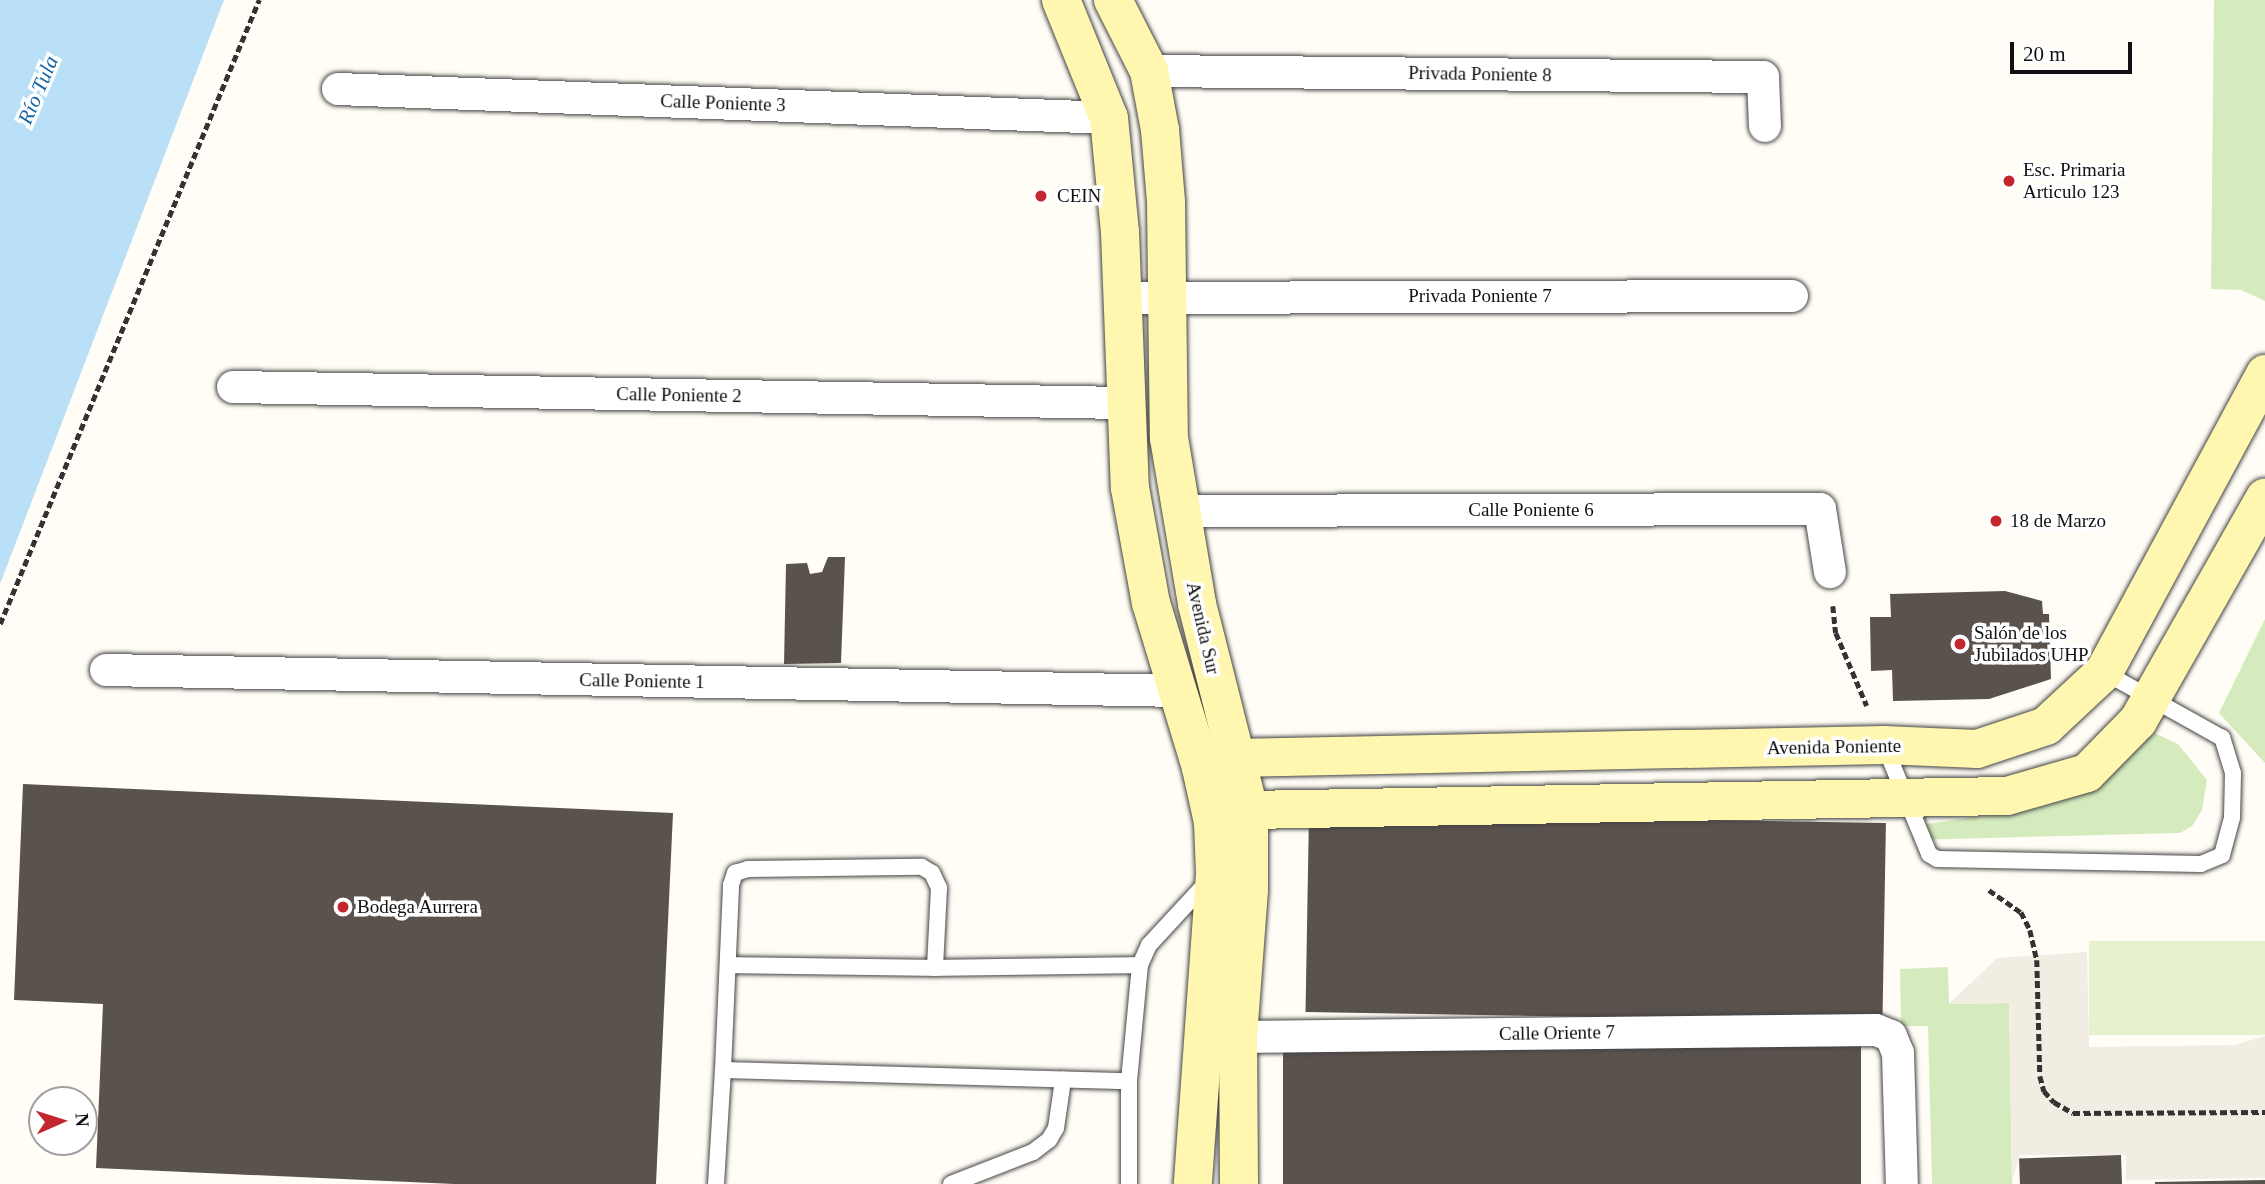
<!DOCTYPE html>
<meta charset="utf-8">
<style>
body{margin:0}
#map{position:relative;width:2265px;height:1184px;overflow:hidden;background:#fffdf5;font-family:"Times New Roman",serif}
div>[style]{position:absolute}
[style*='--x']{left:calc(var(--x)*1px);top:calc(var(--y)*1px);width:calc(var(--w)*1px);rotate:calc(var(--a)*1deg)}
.green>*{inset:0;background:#d5ebbd}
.pitch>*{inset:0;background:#e6f2cf;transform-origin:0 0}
.plaza>*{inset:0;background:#f1ede2}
.water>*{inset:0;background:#b9e0f7}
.building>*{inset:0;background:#5a524d;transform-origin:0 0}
.path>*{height:4.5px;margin-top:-2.25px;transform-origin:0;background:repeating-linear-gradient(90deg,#333 0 7px,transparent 0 10.5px)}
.roads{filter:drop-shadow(0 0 2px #444) drop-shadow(0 0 2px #444)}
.lane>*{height:16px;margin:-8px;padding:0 8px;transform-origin:8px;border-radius:8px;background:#fff}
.street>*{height:32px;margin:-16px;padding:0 16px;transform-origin:16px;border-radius:16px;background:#fff}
.secondary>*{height:38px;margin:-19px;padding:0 19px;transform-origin:19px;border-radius:19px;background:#fff6b0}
.dots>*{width:19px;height:19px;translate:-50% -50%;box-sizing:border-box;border:4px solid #fff;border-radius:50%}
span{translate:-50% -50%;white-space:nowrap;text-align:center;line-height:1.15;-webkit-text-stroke:7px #fff;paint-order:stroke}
.street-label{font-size:19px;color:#111}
.poi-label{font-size:19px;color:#111}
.left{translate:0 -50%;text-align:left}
.water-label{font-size:21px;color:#1768a6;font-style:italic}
.north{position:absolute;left:28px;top:1086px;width:70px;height:70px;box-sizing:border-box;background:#fff;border:2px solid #a0a0a0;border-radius:50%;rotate:87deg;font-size:19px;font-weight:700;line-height:28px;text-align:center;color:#111}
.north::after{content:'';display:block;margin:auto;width:24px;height:32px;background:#c4262e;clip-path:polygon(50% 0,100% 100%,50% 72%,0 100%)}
.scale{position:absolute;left:2010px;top:42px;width:122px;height:32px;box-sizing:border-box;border:4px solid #111;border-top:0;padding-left:9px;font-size:21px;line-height:24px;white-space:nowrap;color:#111;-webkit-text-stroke:5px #fff;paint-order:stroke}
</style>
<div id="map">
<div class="green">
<div style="clip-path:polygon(2214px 0,2265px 0,2265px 301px,2241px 290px,2211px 289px)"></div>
<div style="clip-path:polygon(2265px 619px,2265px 763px,2219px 713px)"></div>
<div style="clip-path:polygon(2152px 732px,2178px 744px,2207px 780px,2202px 810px,2192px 826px,2180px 833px,1912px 840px,1914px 826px,2041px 807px,2080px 791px)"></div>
<div style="clip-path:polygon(1948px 967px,1949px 1004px,2009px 1003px,2012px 1184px,1932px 1184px,1928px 1026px,1901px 1026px,1900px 969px)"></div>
</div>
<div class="pitch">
<div style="left:2265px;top:941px;width:94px;height:176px;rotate:90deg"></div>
</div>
<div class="plaza">
<div style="clip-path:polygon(2087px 952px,2089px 1047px,2235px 1045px,2265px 1036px,2265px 1178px,2126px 1180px,2126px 1155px,2020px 1155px,2012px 1181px,2009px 1003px,1949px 1004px,1997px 958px)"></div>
</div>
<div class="water">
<div style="clip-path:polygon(0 0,224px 0,0 584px)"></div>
</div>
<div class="building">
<div style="clip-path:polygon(828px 557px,845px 557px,841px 663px,784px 664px,786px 564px,807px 563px,810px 574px,822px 572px)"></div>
<div style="clip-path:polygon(2005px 591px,2042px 601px,2043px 614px,2049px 614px,2051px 679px,1989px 699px,1893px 701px,1892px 670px,1871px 671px,1870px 617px,1891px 617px,1890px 594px)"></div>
<div style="clip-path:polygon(23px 784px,673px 813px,656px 1184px,454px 1184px,96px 1168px,103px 1004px,14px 1000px)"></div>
<div style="left:1309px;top:813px;width:577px;height:199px;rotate:1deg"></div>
<div style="left:1283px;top:1043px;width:578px;height:141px"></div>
<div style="left:2121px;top:1155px;width:29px;height:102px;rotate:88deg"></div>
<div style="clip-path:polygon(2265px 1180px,2265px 1184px,2155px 1184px,2155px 1182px)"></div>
</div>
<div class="path">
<div style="--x:1833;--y:606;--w:27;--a:84"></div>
<div style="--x:1836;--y:633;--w:79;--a:67"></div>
<div style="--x:0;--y:624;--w:676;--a:-67.46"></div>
<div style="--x:1989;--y:890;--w:39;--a:35"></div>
<div style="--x:2021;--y:912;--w:20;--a:63"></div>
<div style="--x:2030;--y:930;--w:31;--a:77"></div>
<div style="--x:2037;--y:960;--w:116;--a:88.5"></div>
<div style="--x:2040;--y:1076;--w:16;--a:75"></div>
<div style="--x:2044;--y:1091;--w:15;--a:48"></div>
<div style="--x:2054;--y:1102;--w:22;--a:30"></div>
<div style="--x:2073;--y:1113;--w:192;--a:-0.3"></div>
</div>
<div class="roads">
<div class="lane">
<div style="--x:1885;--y:747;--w:116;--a:67.6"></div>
<div style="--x:1929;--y:854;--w:9;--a:32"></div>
<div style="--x:1937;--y:859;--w:264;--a:1.1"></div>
<div style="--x:2201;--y:864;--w:23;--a:-23"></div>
<div style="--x:2222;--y:855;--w:38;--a:-75"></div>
<div style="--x:2232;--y:818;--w:45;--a:-88.7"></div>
<div style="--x:2233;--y:773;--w:37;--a:-107"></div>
<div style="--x:2222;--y:738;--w:135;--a:-150.8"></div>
<div style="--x:935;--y:968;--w:205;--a:-0.8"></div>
<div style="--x:723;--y:1070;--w:185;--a:-87.5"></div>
<div style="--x:731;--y:885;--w:13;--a:-72"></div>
<div style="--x:735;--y:873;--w:14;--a:-17"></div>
<div style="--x:748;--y:869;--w:174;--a:-0.7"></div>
<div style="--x:922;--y:867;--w:12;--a:31"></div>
<div style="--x:932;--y:873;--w:17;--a:65"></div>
<div style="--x:939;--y:888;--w:80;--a:92.9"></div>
<div style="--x:935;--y:968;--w:207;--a:-179.2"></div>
<div style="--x:716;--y:1184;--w:114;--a:-86.5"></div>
<div style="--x:723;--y:1070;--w:406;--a:1.6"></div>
<div style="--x:951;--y:1184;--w:88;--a:-21.3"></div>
<div style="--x:1033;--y:1152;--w:20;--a:-37"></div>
<div style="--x:1049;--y:1140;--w:14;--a:-60"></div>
<div style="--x:1056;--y:1128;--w:49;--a:-81.7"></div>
<div style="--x:1129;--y:1184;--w:103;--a:-90"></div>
<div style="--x:1129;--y:1081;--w:117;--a:-84.6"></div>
<div style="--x:1140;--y:965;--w:22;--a:-66"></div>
<div style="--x:1149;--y:945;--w:87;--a:-47.3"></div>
</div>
<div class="street">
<div style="--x:1149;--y:71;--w:614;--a:0.56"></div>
<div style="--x:1763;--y:77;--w:49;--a:87.7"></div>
<div style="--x:338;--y:89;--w:772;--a:2.15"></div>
<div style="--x:1122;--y:298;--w:670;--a:-0.17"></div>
<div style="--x:233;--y:387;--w:893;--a:1.03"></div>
<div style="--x:1179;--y:511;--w:641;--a:-0.18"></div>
<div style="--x:1820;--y:509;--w:64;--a:81"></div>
<div style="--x:106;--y:670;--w:1072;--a:1.12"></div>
<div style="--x:1238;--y:1037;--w:638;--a:-0.63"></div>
<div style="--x:1876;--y:1030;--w:16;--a:22"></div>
<div style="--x:1891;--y:1036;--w:18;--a:68"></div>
<div style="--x:1898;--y:1053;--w:131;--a:88.3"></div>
</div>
<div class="secondary">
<div style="--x:1061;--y:0;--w:127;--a:67.9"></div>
<div style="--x:1109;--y:118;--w:115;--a:84.5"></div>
<div style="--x:1120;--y:232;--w:256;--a:87.8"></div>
<div style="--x:1130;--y:488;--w:117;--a:79.7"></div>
<div style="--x:1151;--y:603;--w:172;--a:73.1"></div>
<div style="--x:1201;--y:768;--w:55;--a:77.5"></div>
<div style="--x:1213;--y:822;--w:52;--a:87.8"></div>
<div style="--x:1215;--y:874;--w:311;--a:94.1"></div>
<div style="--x:1113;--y:0;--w:80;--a:63.1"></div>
<div style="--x:1149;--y:71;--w:60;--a:79.4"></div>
<div style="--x:1160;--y:130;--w:72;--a:85.2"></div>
<div style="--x:1166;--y:202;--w:236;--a:89.3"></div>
<div style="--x:1169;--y:438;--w:168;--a:80.4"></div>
<div style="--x:1197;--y:604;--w:212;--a:75.8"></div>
<div style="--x:1249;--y:810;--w:80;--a:90"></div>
<div style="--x:1249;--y:890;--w:147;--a:94.3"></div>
<div style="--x:1238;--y:1037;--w:147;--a:89.6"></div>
<div style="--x:1201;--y:768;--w:34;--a:-17"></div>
<div style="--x:1234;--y:758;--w:650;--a:-1.15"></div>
<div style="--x:1884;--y:745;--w:93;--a:2.5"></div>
<div style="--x:1977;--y:749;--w:73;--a:-18.4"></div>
<div style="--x:2046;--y:726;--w:79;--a:-43"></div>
<div style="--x:2104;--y:672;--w:339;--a:-61.6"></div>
<div style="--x:1213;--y:822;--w:38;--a:-18"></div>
<div style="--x:1249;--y:810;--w:758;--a:-1.06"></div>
<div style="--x:2007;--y:796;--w:83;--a:-16"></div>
<div style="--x:2087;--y:773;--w:73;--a:-45.6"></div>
<div style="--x:2138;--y:721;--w:257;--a:-60.4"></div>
</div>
</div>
<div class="dots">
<div style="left:2009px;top:181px;background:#c4262e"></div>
<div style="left:1041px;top:196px;background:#c4262e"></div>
<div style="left:1996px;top:521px;background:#c4262e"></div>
<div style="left:1960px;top:644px;background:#c4262e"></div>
<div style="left:343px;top:907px;background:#c4262e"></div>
</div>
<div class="street-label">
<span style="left:1480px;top:74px;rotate:1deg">Privada Poniente 8</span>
<span style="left:723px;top:103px;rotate:2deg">Calle Poniente 3</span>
<span style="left:1480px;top:296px">Privada Poniente 7</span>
<span style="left:679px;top:395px;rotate:1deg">Calle Poniente 2</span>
<span style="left:1531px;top:510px">Calle Poniente 6</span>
<span style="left:1203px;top:628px;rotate:77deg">Avenida Sur</span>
<span style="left:642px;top:681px;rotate:1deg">Calle Poniente 1</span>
<span style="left:1834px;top:747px;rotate:-1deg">Avenida Poniente</span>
<span style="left:1557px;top:1033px;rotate:-1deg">Calle Oriente 7</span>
</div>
<div class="poi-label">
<span class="left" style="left:2023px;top:181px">Esc. Primaria<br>Articulo 123</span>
<span class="left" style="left:1057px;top:196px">CEIN</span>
<span class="left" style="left:2010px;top:521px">18 de Marzo</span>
<span class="left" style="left:1974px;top:644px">Salón de los<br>Jubilados UHP</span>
<span class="left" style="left:357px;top:907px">Bodega Aurrera</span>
</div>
<div class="water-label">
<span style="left:38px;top:90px;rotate:-67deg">Río Tula</span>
</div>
<div class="north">N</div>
<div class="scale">20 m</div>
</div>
